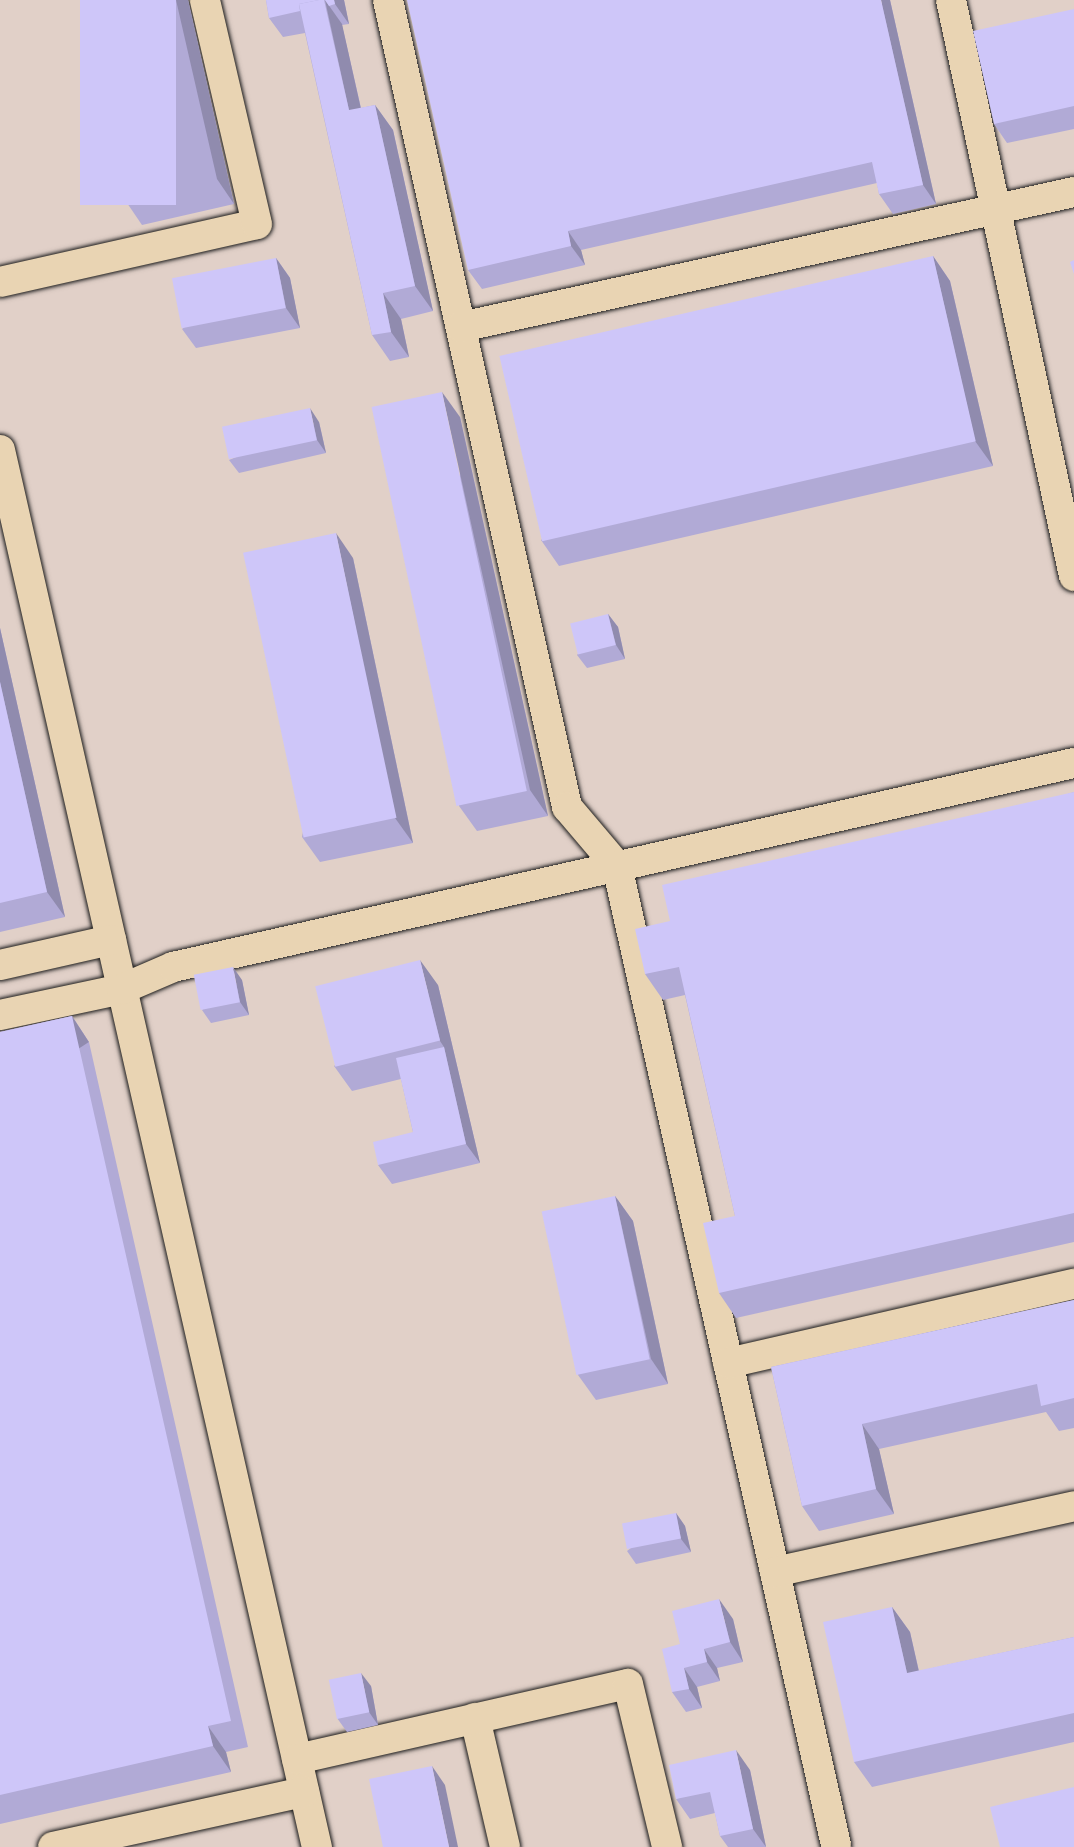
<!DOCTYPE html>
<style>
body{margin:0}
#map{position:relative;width:1074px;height:1847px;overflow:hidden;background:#e9d4b3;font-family:Pangolin,sans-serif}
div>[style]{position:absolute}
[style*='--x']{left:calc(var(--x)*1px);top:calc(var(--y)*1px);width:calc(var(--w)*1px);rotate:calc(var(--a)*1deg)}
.built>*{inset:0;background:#e1d0c8;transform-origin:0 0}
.roads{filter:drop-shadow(0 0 2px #1c1c1c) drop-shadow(0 0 2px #1c1c1c)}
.minor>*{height:30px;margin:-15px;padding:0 15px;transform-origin:15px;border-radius:15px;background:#e9d4b3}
.wall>*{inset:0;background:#b1aad6}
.shaded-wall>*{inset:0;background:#908bae;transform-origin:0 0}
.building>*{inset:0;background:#cec6f9;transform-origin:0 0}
span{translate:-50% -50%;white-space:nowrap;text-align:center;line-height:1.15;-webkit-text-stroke:5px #e9d4b3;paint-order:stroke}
</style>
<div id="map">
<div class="built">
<div style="left:0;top:0;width:1074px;height:1847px"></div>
</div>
<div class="roads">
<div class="minor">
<div style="--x:388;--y:0;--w:827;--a:77.49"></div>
<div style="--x:567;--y:807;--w:77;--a:49.7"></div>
<div style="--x:617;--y:866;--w:1003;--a:77.39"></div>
<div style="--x:951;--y:0;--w:589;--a:77.95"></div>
<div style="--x:0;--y:282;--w:263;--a:-12.7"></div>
<div style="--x:257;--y:224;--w:230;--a:-103.1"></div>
<div style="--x:461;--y:327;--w:628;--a:-12.42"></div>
<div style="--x:0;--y:450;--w:1433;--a:77.22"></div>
<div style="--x:0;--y:965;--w:114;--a:-12.7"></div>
<div style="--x:0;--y:1015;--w:125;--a:-12"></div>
<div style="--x:122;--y:989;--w:56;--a:-23.3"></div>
<div style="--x:173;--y:967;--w:924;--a:-12.76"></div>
<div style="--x:728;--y:1363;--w:355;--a:-12.9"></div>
<div style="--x:775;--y:1572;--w:306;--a:-12.4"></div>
<div style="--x:475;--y:1718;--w:132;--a:76.9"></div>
<div style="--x:297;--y:1759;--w:339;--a:-12.8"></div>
<div style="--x:628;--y:1684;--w:168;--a:76.5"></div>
<div style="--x:53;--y:1847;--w:257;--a:-12.4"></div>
</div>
</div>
<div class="wall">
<div style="clip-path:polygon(80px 0,188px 0,234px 204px,142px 225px,125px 200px)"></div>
<div style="clip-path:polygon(266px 0,344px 0,349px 24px,342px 25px,361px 108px,375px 105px,393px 130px,433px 311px,401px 319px,409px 357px,390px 361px,372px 335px,305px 33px,283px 37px,269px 18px)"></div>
<div style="clip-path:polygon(890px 0,936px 204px,893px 214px,879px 194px,877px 183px,581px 250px,585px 265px,482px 289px,468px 270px)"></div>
<div style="clip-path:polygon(1074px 9px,1074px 129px,1007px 143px,994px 124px)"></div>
<div style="clip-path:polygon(933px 256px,950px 281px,993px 466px,559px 566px,541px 540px)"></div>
<div style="clip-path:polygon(276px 258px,290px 278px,300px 328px,196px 348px,182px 329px)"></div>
<div style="clip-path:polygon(460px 417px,548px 816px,477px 831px,459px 806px)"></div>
<div style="clip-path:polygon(319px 422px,326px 453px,239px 473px,229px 460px)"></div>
<div style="clip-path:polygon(353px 558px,413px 843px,320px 862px,302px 837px)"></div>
<div style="clip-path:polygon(608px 614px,618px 627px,625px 659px,587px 668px,577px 655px)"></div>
<div style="clip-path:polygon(0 628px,65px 917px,0 932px)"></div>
<div style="clip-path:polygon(1074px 792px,1074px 1242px,736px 1318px,719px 1293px,735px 1216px,685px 995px,663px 1000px,645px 974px,670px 921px)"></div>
<div style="clip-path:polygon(242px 980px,249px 1015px,211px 1023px,202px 1010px)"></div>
<div style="clip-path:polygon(438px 985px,480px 1163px,392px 1184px,378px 1165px,413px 1132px,401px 1079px,352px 1091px,334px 1066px)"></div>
<div style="clip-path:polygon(72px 1016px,89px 1042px,248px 1747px,226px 1752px,231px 1772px,0 1824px,0 1032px)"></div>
<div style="clip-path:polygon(615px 1196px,633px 1221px,668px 1384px,596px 1400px,578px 1375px)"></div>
<div style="clip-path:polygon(1074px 1300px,1074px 1428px,1059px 1431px,1046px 1412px,879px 1449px,894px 1514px,819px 1531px,802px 1506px,771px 1367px)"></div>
<div style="clip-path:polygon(676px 1513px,685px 1526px,691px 1552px,636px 1564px,627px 1551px)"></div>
<div style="clip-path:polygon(892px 1607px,910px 1632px,919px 1671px,1074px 1637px,1074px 1742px,872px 1787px,854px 1762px)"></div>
<div style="clip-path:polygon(733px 1619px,743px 1662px,717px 1668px,720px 1681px,697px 1687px,702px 1708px,686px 1712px,672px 1692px,680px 1644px)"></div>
<div style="clip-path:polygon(371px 1686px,378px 1725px,347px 1732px,337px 1718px)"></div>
<div style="clip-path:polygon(750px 1770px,766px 1847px,728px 1847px,720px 1836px,715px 1813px,690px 1819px,676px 1799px)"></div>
</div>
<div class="shaded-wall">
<div style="clip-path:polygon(176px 0,188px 0,234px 204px,217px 179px)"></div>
<div style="clip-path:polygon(325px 0,342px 24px,367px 136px,349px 110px)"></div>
<div style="clip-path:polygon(334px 0,344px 0,349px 24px,335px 4px)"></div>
<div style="clip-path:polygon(881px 0,890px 0,936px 204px,923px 185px)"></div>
<div style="clip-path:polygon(375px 105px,393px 130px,433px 311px,415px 286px)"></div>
<div style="clip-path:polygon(568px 231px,581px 250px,585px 265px,571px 246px)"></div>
<div style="clip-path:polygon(933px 256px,950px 281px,993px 466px,975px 441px)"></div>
<div style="clip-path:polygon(276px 258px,290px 278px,300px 328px,286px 308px)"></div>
<div style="clip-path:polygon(383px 293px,401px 319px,409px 357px,391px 332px)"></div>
<div style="clip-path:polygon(442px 392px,460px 417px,548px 816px,530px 790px)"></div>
<div style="clip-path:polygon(310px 408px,319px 422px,326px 453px,317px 440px)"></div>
<div style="clip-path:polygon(336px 533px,353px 558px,413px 843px,395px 818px)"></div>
<div style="clip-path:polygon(608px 614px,618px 627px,625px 659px,616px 645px)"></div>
<div style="clip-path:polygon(0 628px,65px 917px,47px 892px,0 682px)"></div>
<div style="clip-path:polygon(420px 960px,438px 985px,480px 1163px,466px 1144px,444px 1047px,440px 1041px)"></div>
<div style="clip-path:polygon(233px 967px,242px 980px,249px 1015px,240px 1002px)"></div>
<div style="left:72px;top:1016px;width:31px;height:723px;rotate:57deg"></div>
<div style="clip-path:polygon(615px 1196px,633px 1221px,668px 1384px,651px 1359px)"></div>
<div style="clip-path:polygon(862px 1424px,879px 1449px,894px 1514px,876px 1489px)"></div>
<div style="clip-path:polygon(676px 1513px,685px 1526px,691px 1552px,681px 1539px)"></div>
<div style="clip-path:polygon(719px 1599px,733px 1619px,743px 1662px,730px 1642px)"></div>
<div style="clip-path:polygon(892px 1607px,910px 1632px,925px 1699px,907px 1673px)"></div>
<div style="clip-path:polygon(704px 1649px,717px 1668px,720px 1681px,707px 1662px)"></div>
<div style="clip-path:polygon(684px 1668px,697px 1687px,702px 1708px,689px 1689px)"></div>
<div style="clip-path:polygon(361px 1673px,371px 1686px,378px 1725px,369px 1712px)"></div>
<div style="clip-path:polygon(208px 1726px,226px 1752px,231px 1772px,213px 1746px)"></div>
<div style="clip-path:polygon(736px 1750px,750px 1770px,766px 1847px,753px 1829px)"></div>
<div style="clip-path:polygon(432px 1766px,445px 1785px,458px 1847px,449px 1847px)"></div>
</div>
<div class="building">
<div style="left:80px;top:0;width:96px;height:205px"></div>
<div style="clip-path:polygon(266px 0,319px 0,299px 4px,300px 11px,269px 18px)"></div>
<div style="clip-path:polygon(319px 0,324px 0,349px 110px,375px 105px,415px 286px,383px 293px,391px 332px,372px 335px,299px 4px)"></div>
<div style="clip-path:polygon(325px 0,334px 0,335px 4px,329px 6px)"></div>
<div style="clip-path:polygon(407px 0,881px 0,923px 185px,879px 194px,872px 162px,568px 231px,571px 246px,468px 270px)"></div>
<div style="clip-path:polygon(1074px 9px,1074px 106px,994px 124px,973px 31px)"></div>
<div style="left:933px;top:256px;width:190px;height:445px;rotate:77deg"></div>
<div style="left:276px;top:258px;width:51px;height:106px;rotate:79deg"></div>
<div style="clip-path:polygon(1074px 260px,1074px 274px,1070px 262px)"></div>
<div style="left:442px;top:392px;width:408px;height:72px;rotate:78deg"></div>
<div style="left:310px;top:408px;width:33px;height:90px;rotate:78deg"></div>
<div style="left:336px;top:533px;width:291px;height:95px;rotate:78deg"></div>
<div style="left:608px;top:614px;width:32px;height:39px;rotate:76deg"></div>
<div style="clip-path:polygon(0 682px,47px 892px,0 903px)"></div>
<div style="clip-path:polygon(1074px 792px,1074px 1213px,719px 1293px,703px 1223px,735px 1216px,679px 967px,645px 974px,635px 929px,670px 921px,662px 885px)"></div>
<div style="left:420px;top:960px;width:83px;height:108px;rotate:76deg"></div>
<div style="left:233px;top:967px;width:36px;height:40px;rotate:79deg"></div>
<div style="clip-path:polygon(72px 1016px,231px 1721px,208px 1726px,213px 1746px,0 1795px,0 1032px)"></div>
<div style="clip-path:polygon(444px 1047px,466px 1144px,378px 1165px,373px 1142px,413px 1132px,396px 1058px)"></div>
<div style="left:615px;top:1196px;width:167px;height:75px;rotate:78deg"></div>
<div style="clip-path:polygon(1074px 1300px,1074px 1398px,1041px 1406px,1037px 1384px,862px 1424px,876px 1489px,802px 1506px,771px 1367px)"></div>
<div style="left:676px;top:1513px;width:26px;height:55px;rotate:79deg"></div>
<div style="clip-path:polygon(719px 1599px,730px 1642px,704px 1649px,707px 1662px,684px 1668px,689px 1689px,672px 1692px,662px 1649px,680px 1644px,672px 1611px)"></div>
<div style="clip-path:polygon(892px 1607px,907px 1673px,1074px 1637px,1074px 1713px,854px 1762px,823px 1622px)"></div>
<div style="left:361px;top:1673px;width:40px;height:33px;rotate:78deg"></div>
<div style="clip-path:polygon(736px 1750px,753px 1829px,720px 1836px,710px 1792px,676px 1799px,669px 1765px)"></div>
<div style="clip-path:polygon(432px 1766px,449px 1847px,383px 1847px,369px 1779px)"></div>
<div style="clip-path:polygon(1074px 1787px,1074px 1847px,1000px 1847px,990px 1807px)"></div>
</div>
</div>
